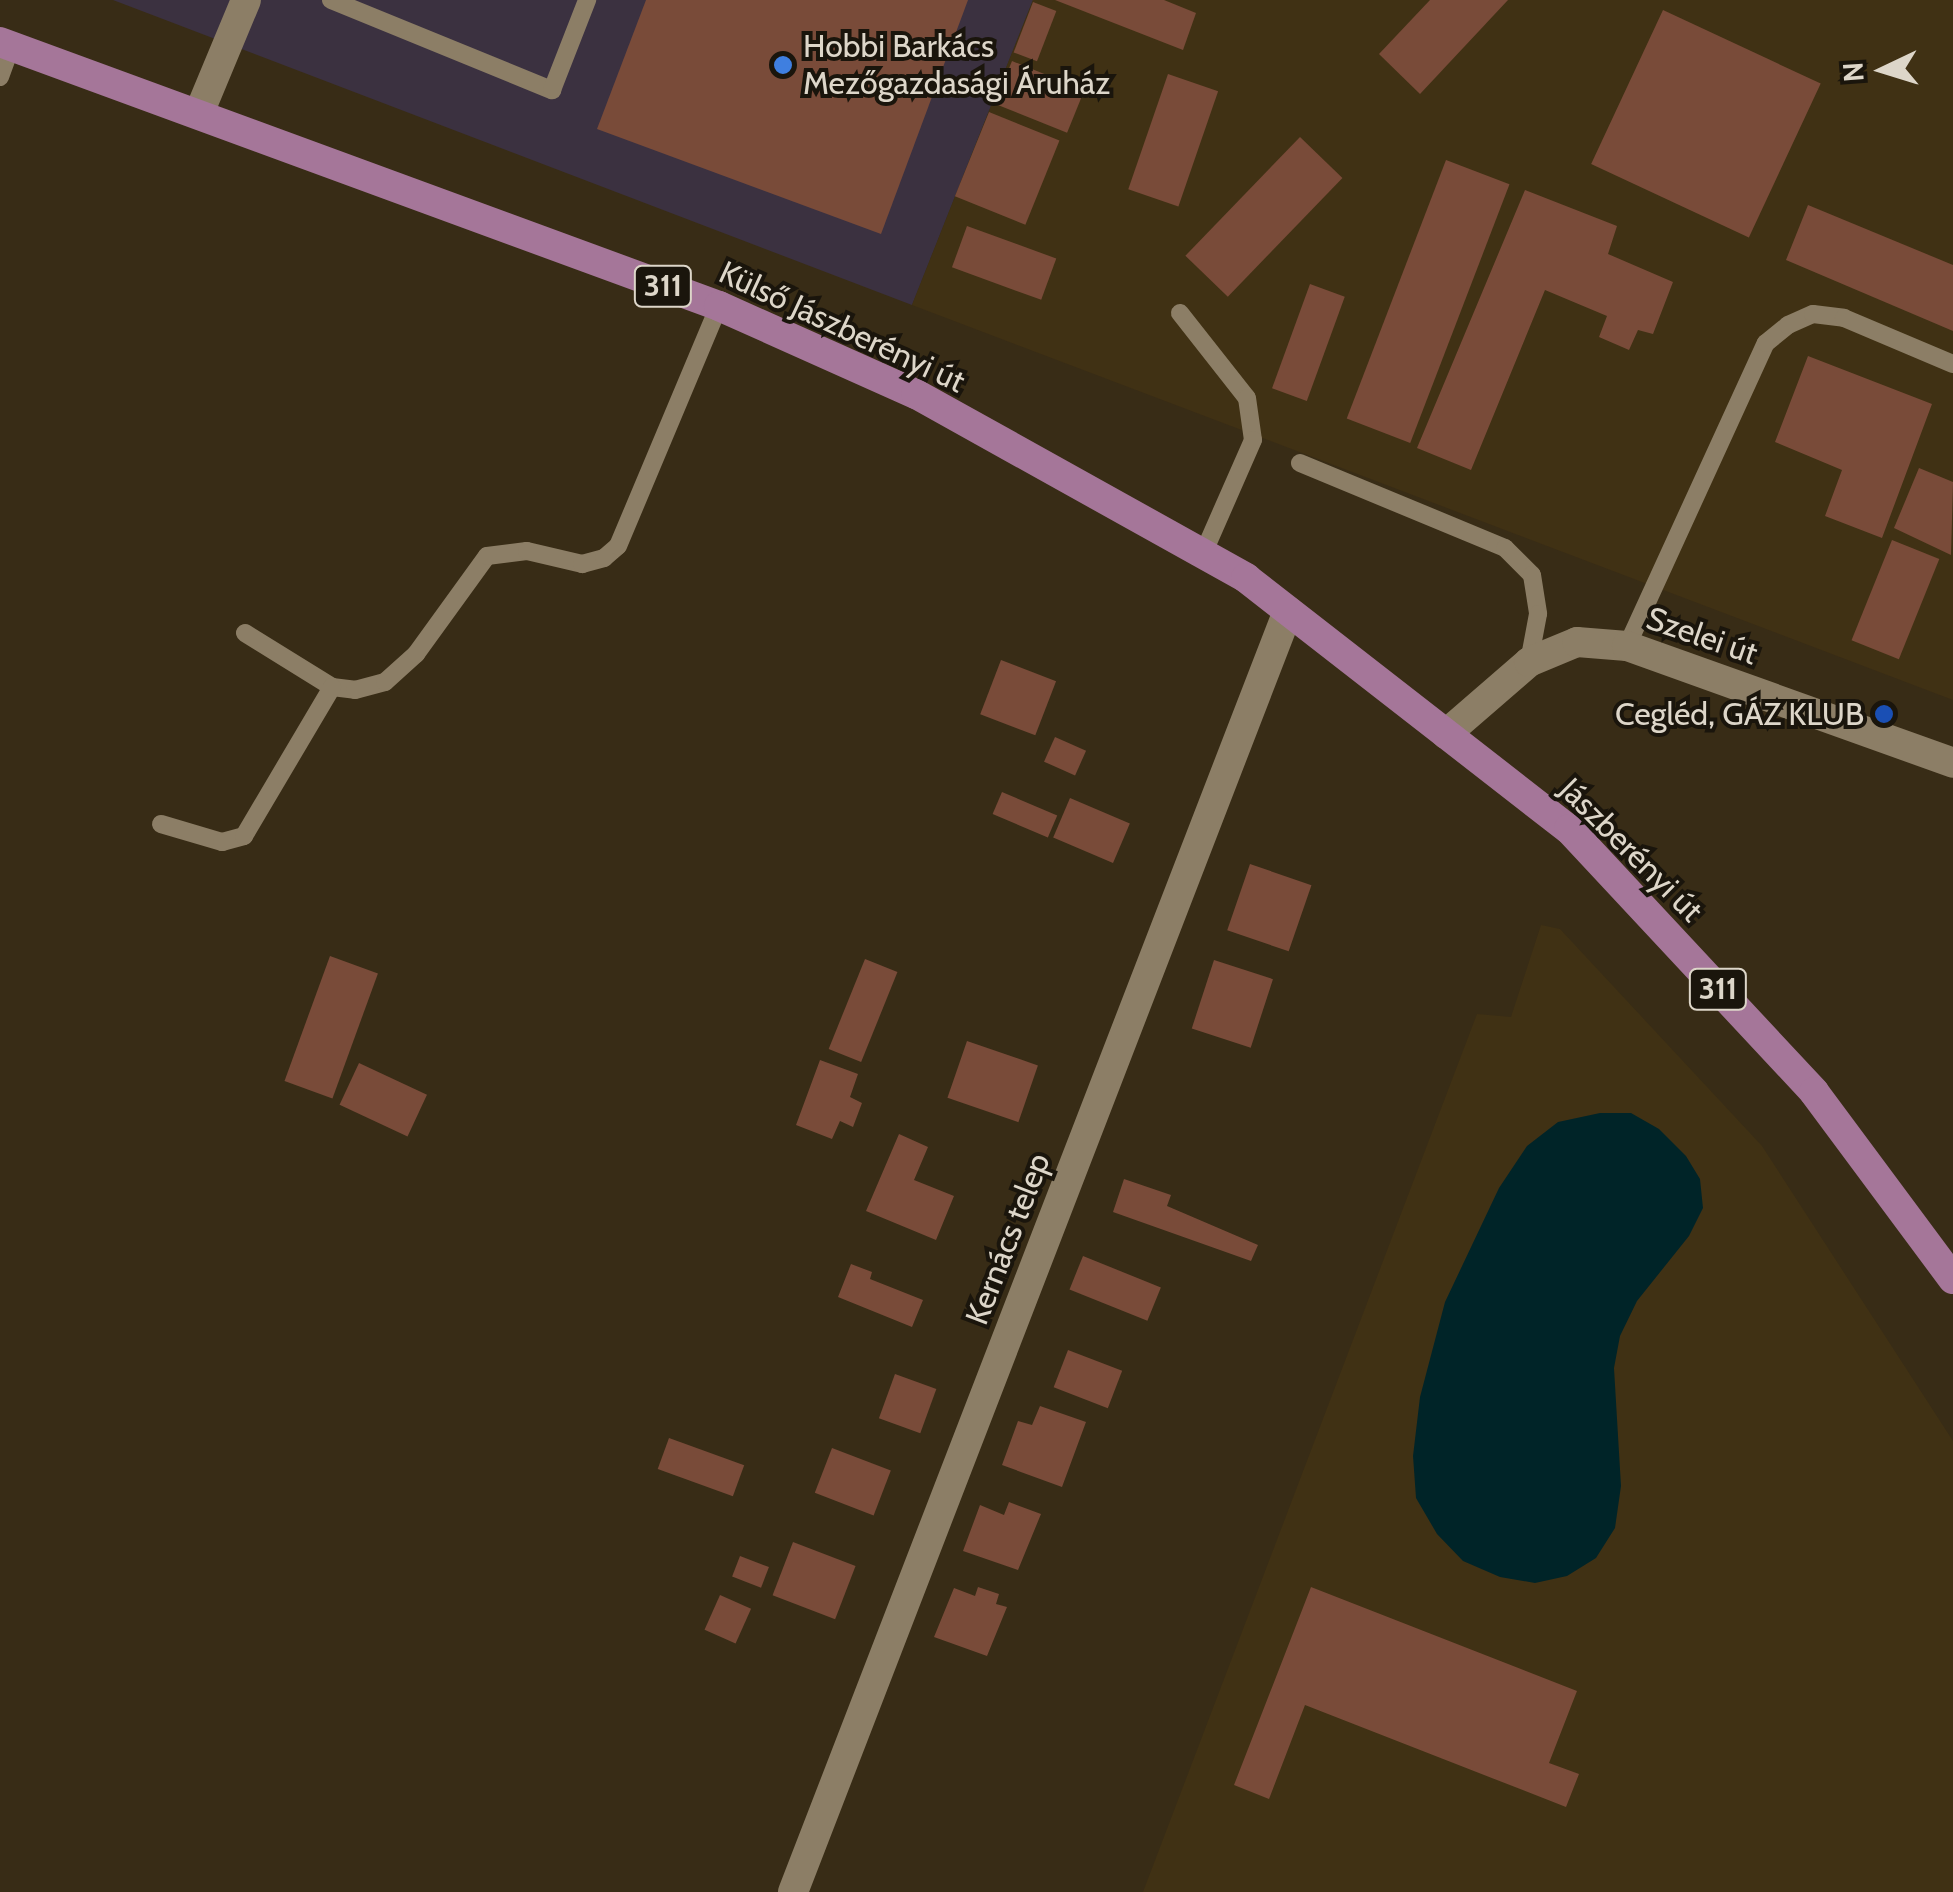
<!DOCTYPE html>
<meta charset="utf-8">
<style>
body{margin:0}
#map{position:relative;width:1953px;height:1892px;overflow:hidden;background:#382c16;font-family:Cabin,sans-serif}
div>[style]{position:absolute}
[style*='--x']{left:calc(var(--x)*1px);top:calc(var(--y)*1px);width:calc(var(--w)*1px);rotate:calc(var(--a)*1deg)}
.commercial>*{inset:0;background:#3b3140}
.built>*{inset:0;background:#403114}
.water>*{inset:0;background:#002428}
.building>*{inset:0;background:#794b39;transform-origin:0 0}
.lane>*{height:18px;margin:-9px;padding:0 9px;transform-origin:9px;border-radius:9px;background:#8c7e66}
.street>*{height:30px;margin:-15px;padding:0 15px;transform-origin:15px;border-radius:15px;background:#8c7e66}
.primary>*{height:30px;margin:-15px;padding:0 15px;transform-origin:15px;border-radius:15px;background:#a57699}
.dots>*{width:28px;height:28px;translate:-50% -50%;box-sizing:border-box;border:5px solid #1a150c;border-radius:50%}
span{translate:-50% -50%;white-space:nowrap;text-align:center;line-height:1.15;-webkit-text-stroke:8px #1a150c;paint-order:stroke}
.shield-label span{padding:2px 8px;background:#1a150c;border:2px solid;border-radius:8px;-webkit-text-stroke-width:0}
.shield-label{font-size:30px;color:#ddd6c9;font-weight:700}
.poi-label{font-size:32px;color:#ddd6c9}
.left{translate:0 -50%;text-align:left}
.right{translate:-100% -50%;text-align:right}
.street-label{font-size:32px;color:#ddd6c9}
.north{position:absolute;left:1833px;top:20px;width:100px;height:100px;-webkit-text-stroke:8px #1a150c;paint-order:stroke;rotate:266deg;font-size:28px;font-weight:700;line-height:40px;text-align:center;color:#ddd6c9}
.north::after{content:'';display:block;margin:auto;width:35px;height:45px;background:#ddd6c9;clip-path:polygon(50% 0,100% 100%,50% 72%,0 100%)}
</style>
<div id="map">
<div class="commercial">
<div style="clip-path:polygon(113px 0,1033px 0,912px 305px)"></div>
</div>
<div class="built">
<div style="clip-path:polygon(1033px 0,1953px 0,1953px 700px,912px 305px)"></div>
<div style="clip-path:polygon(1541px 925px,1560px 929px,1762px 1146px,1953px 1441px,1953px 1892px,1143px 1892px,1477px 1014px,1511px 1017px)"></div>
</div>
<div class="water">
<div style="clip-path:polygon(1600px 1113px,1631px 1113px,1659px 1129px,1686px 1156px,1700px 1179px,1703px 1208px,1689px 1236px,1637px 1301px,1620px 1336px,1614px 1368px,1621px 1486px,1615px 1528px,1596px 1558px,1567px 1576px,1535px 1583px,1500px 1577px,1463px 1561px,1437px 1534px,1416px 1498px,1413px 1456px,1420px 1397px,1445px 1302px,1499px 1188px,1527px 1146px,1558px 1122px)"></div>
</div>
<div class="building">
<div style="clip-path:polygon(646px 0,968px 0,881px 234px,597px 129px)"></div>
<div style="clip-path:polygon(1055px 0,1164px 0,1196px 13px,1183px 50px)"></div>
<div style="clip-path:polygon(1430px 0,1508px 0,1420px 94px,1379px 54px)"></div>
<div style="left:1033px;top:2px;width:25px;height:54px;rotate:21deg"></div>
<div style="left:1663px;top:10px;width:174px;height:170px;rotate:25deg"></div>
<div style="left:1012px;top:61px;width:78px;height:46px;rotate:22deg"></div>
<div style="left:1168px;top:74px;width:53px;height:122px;rotate:19deg"></div>
<div style="left:989px;top:112px;width:76px;height:91px;rotate:22deg"></div>
<div style="left:1300px;top:137px;width:59px;height:165px;rotate:44deg"></div>
<div style="left:1446px;top:160px;width:68px;height:277px;rotate:21deg"></div>
<div style="clip-path:polygon(1525px 190px,1617px 226px,1608px 254px,1673px 282px,1653px 334px,1638px 330px,1629px 350px,1599px 337px,1607px 316px,1545px 290px,1471px 470px,1417px 448px)"></div>
<div style="clip-path:polygon(1808px 205px,1953px 265px,1953px 331px,1786px 260px)"></div>
<div style="left:967px;top:226px;width:95px;height:44px;rotate:20deg"></div>
<div style="left:1310px;top:284px;width:37px;height:111px;rotate:20deg"></div>
<div style="clip-path:polygon(1808px 356px,1932px 404px,1882px 538px,1825px 516px,1842px 470px,1775px 442px)"></div>
<div style="clip-path:polygon(1919px 468px,1953px 482px,1951px 555px,1894px 528px)"></div>
<div style="left:1892px;top:540px;width:51px;height:108px;rotate:22deg"></div>
<div style="left:1001px;top:660px;width:59px;height:58px;rotate:21deg"></div>
<div style="left:1055px;top:737px;width:34px;height:27px;rotate:24deg"></div>
<div style="left:1002px;top:792px;width:60px;height:24px;rotate:23deg"></div>
<div style="left:1070px;top:798px;width:65px;height:43px;rotate:23deg"></div>
<div style="left:1250px;top:864px;width:65px;height:70px;rotate:19deg"></div>
<div style="left:330px;top:956px;width:51px;height:133px;rotate:20deg"></div>
<div style="left:865px;top:959px;width:35px;height:97px;rotate:22deg"></div>
<div style="left:1214px;top:960px;width:62px;height:72px;rotate:18deg"></div>
<div style="left:967px;top:1041px;width:75px;height:60px;rotate:19deg"></div>
<div style="clip-path:polygon(820px 1060px,858px 1074px,850px 1097px,862px 1103px,853px 1127px,840px 1121px,832px 1139px,796px 1125px)"></div>
<div style="left:359px;top:1063px;width:75px;height:46px;rotate:25deg"></div>
<div style="clip-path:polygon(899px 1134px,928px 1147px,914px 1180px,954px 1196px,936px 1240px,866px 1211px)"></div>
<div style="clip-path:polygon(1124px 1179px,1171px 1195px,1167px 1206px,1258px 1245px,1251px 1261px,1113px 1212px)"></div>
<div style="left:1083px;top:1256px;width:84px;height:36px;rotate:22deg"></div>
<div style="clip-path:polygon(851px 1264px,872px 1272px,870px 1279px,923px 1300px,912px 1327px,838px 1297px)"></div>
<div style="left:1068px;top:1350px;width:58px;height:40px;rotate:21deg"></div>
<div style="left:895px;top:1374px;width:44px;height:47px;rotate:20deg"></div>
<div style="clip-path:polygon(1040px 1406px,1086px 1422px,1062px 1487px,1002px 1465px,1018px 1421px,1032px 1425px)"></div>
<div style="left:669px;top:1438px;width:80px;height:33px;rotate:20deg"></div>
<div style="left:832px;top:1448px;width:63px;height:48px;rotate:21deg"></div>
<div style="clip-path:polygon(1009px 1502px,1041px 1514px,1018px 1570px,963px 1551px,980px 1505px,1004px 1515px)"></div>
<div style="left:793px;top:1542px;width:67px;height:57px;rotate:21deg"></div>
<div style="left:740px;top:1556px;width:31px;height:22px;rotate:21deg"></div>
<div style="clip-path:polygon(978px 1587px,999px 1594px,996px 1604px,1007px 1607px,987px 1656px,934px 1637px,954px 1588px,975px 1596px)"></div>
<div style="clip-path:polygon(1311px 1587px,1577px 1691px,1549px 1763px,1579px 1774px,1566px 1807px,1305px 1705px,1269px 1799px,1234px 1785px)"></div>
<div style="left:720px;top:1595px;width:34px;height:38px;rotate:24deg"></div>
</div>
<div class="lane">
<div style="--x:331;--y:0;--w:239;--a:22.2"></div>
<div style="--x:552;--y:90;--w:97;--a:-68.7"></div>
<div style="--x:0;--y:77;--w:33;--a:-70"></div>
<div style="--x:1180;--y:313;--w:108;--a:51.8"></div>
<div style="--x:1247;--y:398;--w:42;--a:81.9"></div>
<div style="--x:1253;--y:440;--w:124;--a:113.7"></div>
<div style="--x:1300;--y:463;--w:222;--a:22.5"></div>
<div style="--x:1505;--y:548;--w:38;--a:45"></div>
<div style="--x:1532;--y:575;--w:39;--a:81"></div>
<div style="--x:1538;--y:614;--w:49;--a:100.6"></div>
<div style="--x:245;--y:633;--w:102;--a:31.8"></div>
<div style="--x:332;--y:687;--w:23;--a:7"></div>
<div style="--x:355;--y:690;--w:31;--a:-15"></div>
<div style="--x:385;--y:682;--w:42;--a:-42.1"></div>
<div style="--x:416;--y:654;--w:121;--a:-54.1"></div>
<div style="--x:487;--y:556;--w:40;--a:-7.1"></div>
<div style="--x:527;--y:551;--w:57;--a:13.3"></div>
<div style="--x:582;--y:564;--w:23;--a:-15"></div>
<div style="--x:604;--y:558;--w:18;--a:-41"></div>
<div style="--x:618;--y:546;--w:260;--a:-67.2"></div>
<div style="--x:1627;--y:646;--w:333;--a:-65.4"></div>
<div style="--x:1766;--y:343;--w:28;--a:-39"></div>
<div style="--x:1788;--y:325;--w:27;--a:-24"></div>
<div style="--x:1813;--y:314;--w:31;--a:7"></div>
<div style="--x:1844;--y:318;--w:118;--a:22.9"></div>
<div style="--x:161;--y:824;--w:64;--a:16.4"></div>
<div style="--x:222;--y:842;--w:23;--a:-15"></div>
<div style="--x:244;--y:836;--w:173;--a:-59.4"></div>
</div>
<div class="street">
<div style="--x:199;--y:113;--w:122;--a:-67.4"></div>
<div style="--x:1446;--y:734;--w:110;--a:-40.9"></div>
<div style="--x:1529;--y:662;--w:52;--a:-22.6"></div>
<div style="--x:1577;--y:642;--w:50;--a:4.6"></div>
<div style="--x:1627;--y:646;--w:346;--a:19.7"></div>
<div style="--x:793;--y:1892;--w:1373;--a:-68.87"></div>
</div>
<div class="primary">
<div style="--x:0;--y:42;--w:766;--a:20.16"></div>
<div style="--x:719;--y:306;--w:216;--a:24.1"></div>
<div style="--x:916;--y:394;--w:378;--a:29.1"></div>
<div style="--x:1246;--y:578;--w:409;--a:37.9"></div>
<div style="--x:1569;--y:829;--w:359;--a:47"></div>
<div style="--x:1814;--y:1092;--w:233;--a:53.4"></div>
</div>
<div class="dots">
<div style="left:783px;top:65px;background:#3f7fe0"></div>
<div style="left:1884px;top:714px;background:#1a4fb4"></div>
</div>
<div class="shield-label">
<span style="left:663px;top:286px">311</span>
<span style="left:1718px;top:989px">311</span>
</div>
<div class="poi-label">
<span class="left" style="left:803px;top:65px">Hobbi Barkács<br>Mezőgazdasági Áruház</span>
<span class="right" style="left:1864px;top:714px">Cegléd, GÁZ KLUB</span>
</div>
<div class="street-label">
<span style="left:842px;top:327px;rotate:25deg">Külső Jászberényi út</span>
<span style="left:1702px;top:636px;rotate:19deg">Szelei út</span>
<span style="left:1631px;top:850px;rotate:45deg">Jászberényi út</span>
<span style="left:1008px;top:1239px;rotate:-69deg">Kernács telep</span>
</div>
<div class="north">N</div>
</div>
